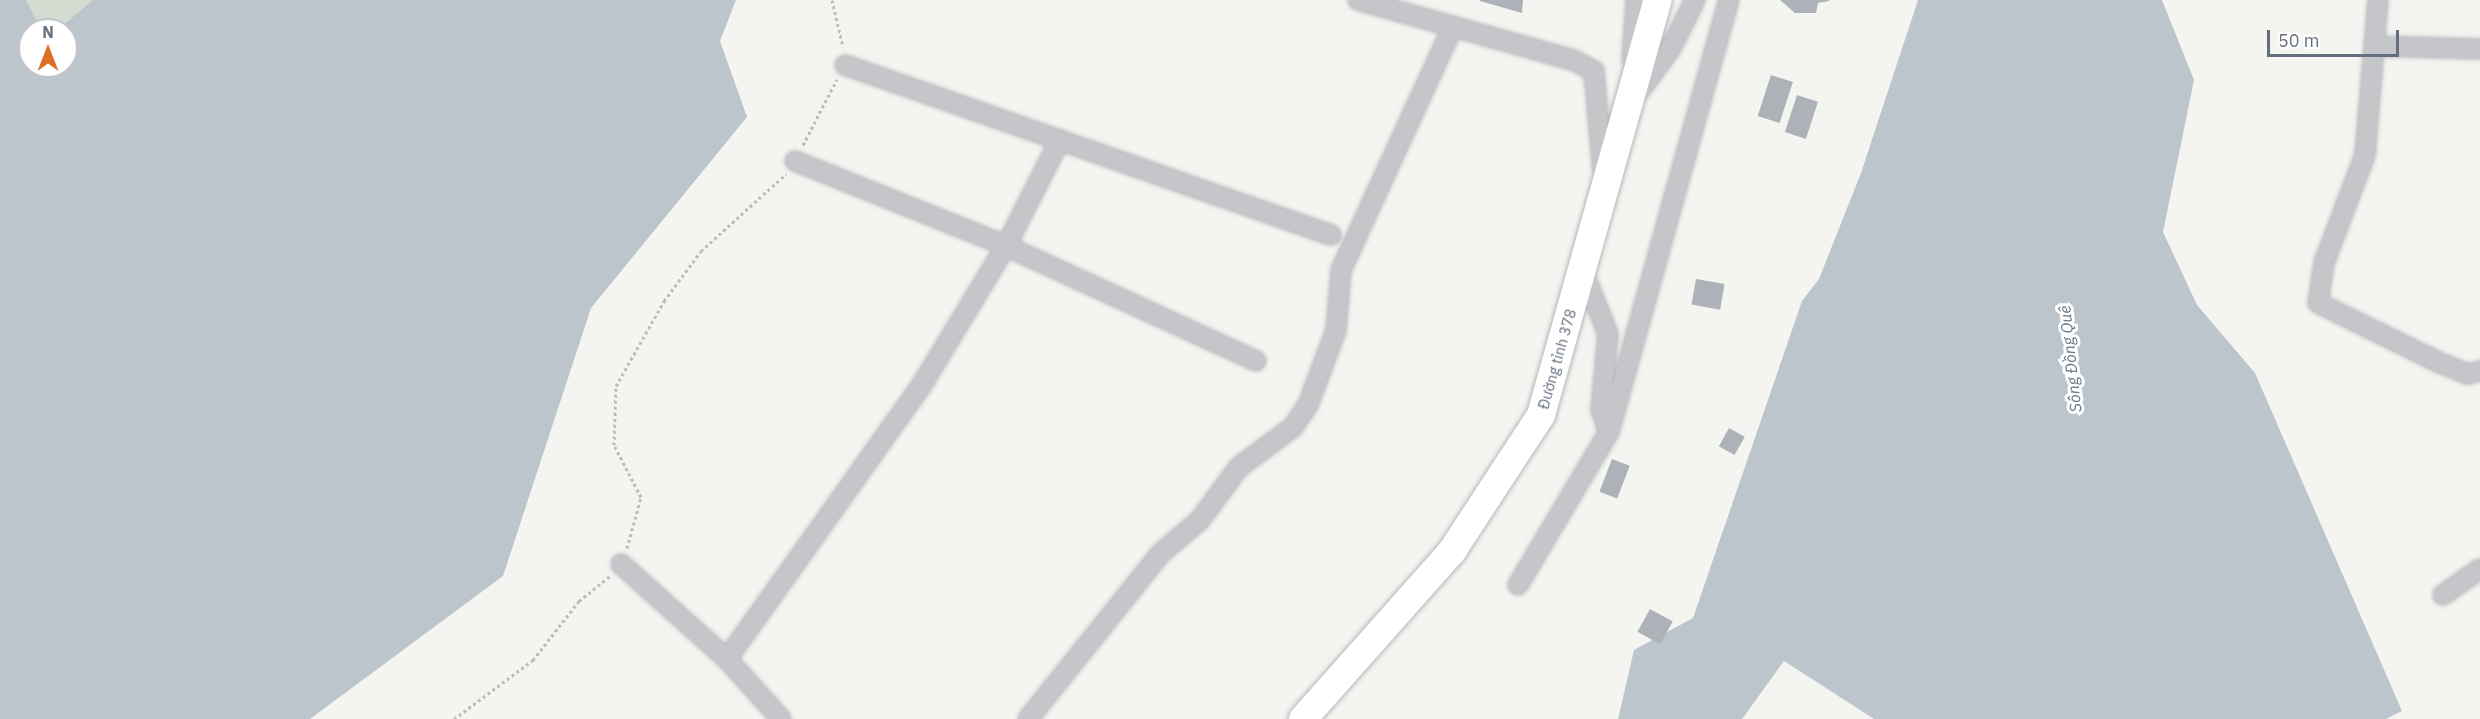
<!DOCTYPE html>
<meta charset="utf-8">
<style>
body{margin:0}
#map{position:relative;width:2480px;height:719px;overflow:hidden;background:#f4f4f0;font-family:"IBM Plex Sans",sans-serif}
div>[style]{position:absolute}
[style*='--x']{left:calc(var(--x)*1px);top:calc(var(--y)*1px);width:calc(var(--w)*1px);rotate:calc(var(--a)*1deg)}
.green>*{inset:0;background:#d4dbd1}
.water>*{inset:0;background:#bdc5cc}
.building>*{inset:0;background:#adb1b8;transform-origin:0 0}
.path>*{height:3px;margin-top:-1.5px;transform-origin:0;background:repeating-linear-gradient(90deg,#bbbcbf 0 3px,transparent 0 6px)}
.roads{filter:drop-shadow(0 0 2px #b5b7bb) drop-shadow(0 0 2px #b5b7bb)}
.minor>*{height:18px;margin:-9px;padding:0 9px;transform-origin:9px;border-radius:9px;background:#c4c6ca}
.primary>*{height:28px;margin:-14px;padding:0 14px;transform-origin:14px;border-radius:14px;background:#fff}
span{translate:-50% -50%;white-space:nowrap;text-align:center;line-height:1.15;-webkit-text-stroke:6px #fff;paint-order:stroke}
.street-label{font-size:15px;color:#646f80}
.water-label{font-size:16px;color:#647785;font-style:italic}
.north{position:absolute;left:18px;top:18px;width:60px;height:60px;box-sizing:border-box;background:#fff;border:2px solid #c1c5cc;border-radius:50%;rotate:0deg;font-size:16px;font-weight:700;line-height:24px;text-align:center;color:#646f80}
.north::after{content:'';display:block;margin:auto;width:21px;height:27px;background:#dc6f28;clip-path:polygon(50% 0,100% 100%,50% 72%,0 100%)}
.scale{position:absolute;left:2267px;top:30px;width:132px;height:27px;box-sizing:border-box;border:3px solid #646f80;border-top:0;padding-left:8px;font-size:18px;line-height:21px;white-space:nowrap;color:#646f80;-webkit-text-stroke:4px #fff;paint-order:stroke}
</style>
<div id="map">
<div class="green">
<div style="clip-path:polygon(26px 0,93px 0,57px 30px,42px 30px)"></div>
</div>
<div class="water">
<div style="clip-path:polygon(0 0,26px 0,42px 30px,30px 30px,30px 66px,66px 66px,66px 30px,57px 30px,93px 0,736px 0,720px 41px,747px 117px,591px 308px,503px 576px,310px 719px,0 719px)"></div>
<div style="clip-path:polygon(1918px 0,2162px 0,2194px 80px,2163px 232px,2197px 305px,2255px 373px,2402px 711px,2386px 719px,1874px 719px,1784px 661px,1742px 719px,1618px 719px,1634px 650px,1693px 618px,1802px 301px,1819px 279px,1861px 173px)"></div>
</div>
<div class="building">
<div style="clip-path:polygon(1480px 0,1523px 0,1522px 13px,1480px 1px)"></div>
<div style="clip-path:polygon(1780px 0,1829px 0,1829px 1px,1818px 3px,1816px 13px,1795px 13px)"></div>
<div style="left:1771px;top:75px;width:23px;height:43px;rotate:18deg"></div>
<div style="left:1797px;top:95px;width:22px;height:39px;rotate:18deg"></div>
<div style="left:1696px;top:279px;width:29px;height:26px;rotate:10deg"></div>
<div style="left:1729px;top:428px;width:18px;height:21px;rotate:29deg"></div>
<div style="left:1612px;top:459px;width:19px;height:35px;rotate:21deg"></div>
<div style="left:1650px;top:609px;width:26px;height:26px;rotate:29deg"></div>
</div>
<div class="path">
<div style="--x:832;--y:0;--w:48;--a:76.8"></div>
<div style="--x:803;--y:145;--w:74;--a:-62.7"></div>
<div style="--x:627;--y:548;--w:53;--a:-74.6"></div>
<div style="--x:641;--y:497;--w:59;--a:-117.4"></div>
<div style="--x:614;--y:445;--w:59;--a:-88.1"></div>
<div style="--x:616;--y:386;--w:98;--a:-60.5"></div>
<div style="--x:664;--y:301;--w:62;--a:-53.5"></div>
<div style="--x:701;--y:251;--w:115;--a:-42.2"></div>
<div style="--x:454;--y:719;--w:99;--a:-36.8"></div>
<div style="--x:533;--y:660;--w:75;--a:-52.1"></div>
<div style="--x:579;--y:601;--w:40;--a:-39"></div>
</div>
<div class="roads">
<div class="minor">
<div style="--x:1358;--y:0;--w:223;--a:15.6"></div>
<div style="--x:1573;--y:60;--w:24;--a:28"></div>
<div style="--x:1594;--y:71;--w:103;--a:85"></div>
<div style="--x:2378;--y:0;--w:156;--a:94.8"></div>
<div style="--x:2365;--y:155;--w:116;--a:110.8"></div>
<div style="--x:2324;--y:263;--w:40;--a:98.5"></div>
<div style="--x:2318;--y:303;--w:134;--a:26.2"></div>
<div style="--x:2438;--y:362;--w:31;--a:22"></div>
<div style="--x:2467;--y:374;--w:13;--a:-13"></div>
<div style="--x:2374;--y:46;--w:106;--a:1.6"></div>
<div style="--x:1632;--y:60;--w:60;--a:-86.2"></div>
<div style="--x:845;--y:65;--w:515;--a:19.28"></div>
<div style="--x:1638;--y:93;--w:56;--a:-53.7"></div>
<div style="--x:1671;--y:48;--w:54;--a:-63.4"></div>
<div style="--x:795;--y:161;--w:227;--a:21.9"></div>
<div style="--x:1006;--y:246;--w:275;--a:24.7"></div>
<div style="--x:1582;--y:269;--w:70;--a:68.2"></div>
<div style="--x:1608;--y:334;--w:76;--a:95.3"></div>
<div style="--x:1601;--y:410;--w:23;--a:70"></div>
<div style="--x:621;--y:564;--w:142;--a:41.9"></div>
<div style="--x:727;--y:659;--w:81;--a:48"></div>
<div style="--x:1518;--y:585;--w:178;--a:-59.3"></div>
<div style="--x:1609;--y:432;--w:448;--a:-74.5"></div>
<div style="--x:2443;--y:595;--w:45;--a:-35.1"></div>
<div style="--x:727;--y:659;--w:339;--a:-54.6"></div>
<div style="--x:923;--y:383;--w:160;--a:-58.8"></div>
<div style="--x:1006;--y:246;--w:119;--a:-63"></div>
<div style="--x:1028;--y:719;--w:211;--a:-51.3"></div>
<div style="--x:1160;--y:554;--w:52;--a:-40.4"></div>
<div style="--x:1200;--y:520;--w:66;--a:-53.7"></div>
<div style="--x:1239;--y:467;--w:67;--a:-36.5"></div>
<div style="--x:1293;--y:427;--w:27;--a:-56"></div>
<div style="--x:1308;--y:405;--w:80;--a:-69.5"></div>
<div style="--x:1336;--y:330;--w:60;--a:-85.2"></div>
<div style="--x:1341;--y:270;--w:268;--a:-65.3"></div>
</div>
<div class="primary">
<div style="--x:1303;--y:719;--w:225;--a:-48.4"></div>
<div style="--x:1452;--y:551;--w:163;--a:-56.8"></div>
<div style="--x:1541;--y:415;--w:431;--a:-74.3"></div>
</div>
</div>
<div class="street-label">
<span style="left:1557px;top:359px;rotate:-74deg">Đường tỉnh 378</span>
</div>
<div class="water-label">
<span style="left:2070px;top:359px;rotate:-96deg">Sông Đồng Quê</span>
</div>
<div class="north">N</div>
<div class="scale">50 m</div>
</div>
